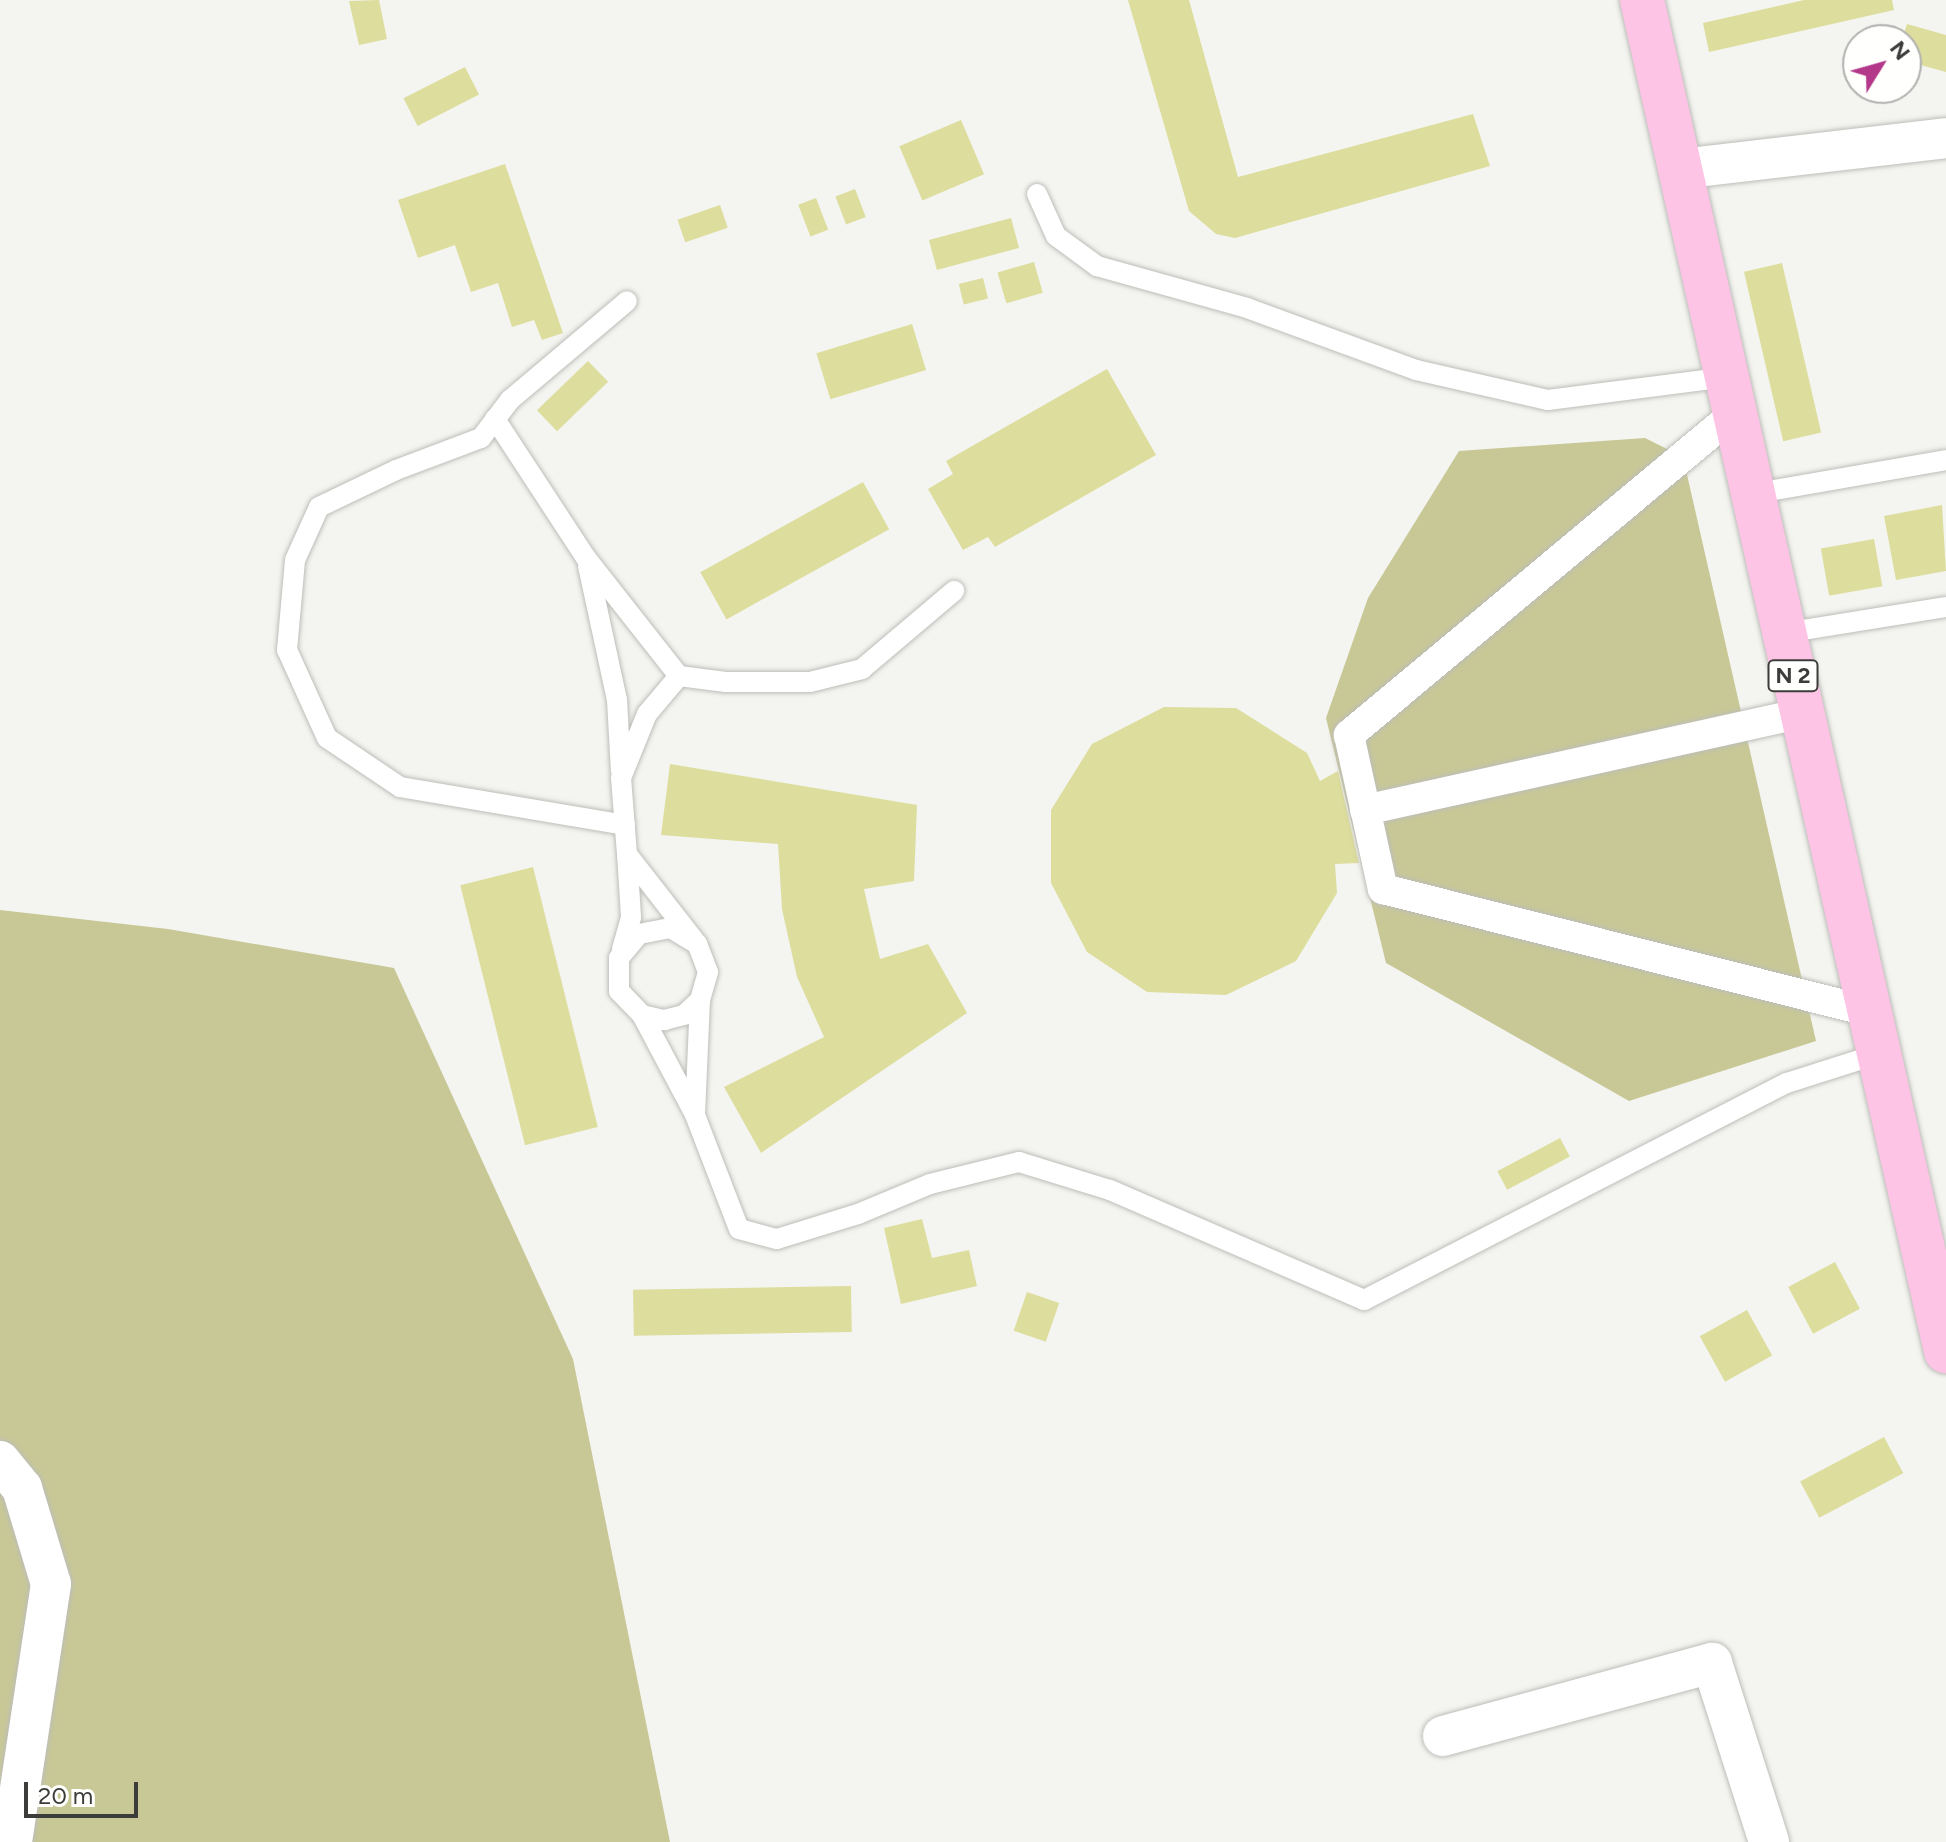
<!DOCTYPE html>
<style>
body{margin:0}
#map{position:relative;width:1946px;height:1842px;overflow:hidden;background:#f4f5f1;font-family:Figtree,sans-serif}
div>[style]{position:absolute}
[style*='--x']{left:calc(var(--x)*1px);top:calc(var(--y)*1px);width:calc(var(--w)*1px);rotate:calc(var(--a)*1deg)}
.green>*{inset:0;background:#c8c897}
.building>*{inset:0;background:#dddd9d;transform-origin:0 0}
.roads{filter:drop-shadow(0 0 2px #bdbdb9) drop-shadow(0 0 2px #bdbdb9)}
.service>*{height:20px;margin:-10px;padding:0 10px;transform-origin:10px;border-radius:10px;background:#fff}
.pedestrian>*{height:30px;margin:-15px;padding:0 15px;transform-origin:15px;border-radius:15px;background:#fff}
.minor>*{height:40px;margin:-20px;padding:0 20px;transform-origin:20px;border-radius:20px;background:#fff}
.primary>*{height:44px;margin:-22px;padding:0 22px;transform-origin:22px;border-radius:22px;background:#fec4e6}
span{translate:-50% -50%;white-space:nowrap;text-align:center;line-height:1.15;-webkit-text-stroke:8px #fffffe;paint-order:stroke}
.shield-label span{padding:2px 6px;background:#fffffe;border:2px solid;border-radius:6px;-webkit-text-stroke-width:0}
.shield-label{font-size:22px;color:#3c3c3a;font-weight:700}
.north{position:absolute;left:1842px;top:24px;width:80px;height:80px;box-sizing:border-box;background:#fffffe;border:2px solid #b1b1b0;border-radius:50%;rotate:53deg;font-size:22px;font-weight:700;line-height:32px;text-align:center;color:#3c3c3a}
.north::after{content:'';display:block;margin:auto;width:28px;height:36px;background:#b3388a;clip-path:polygon(50% 0,100% 100%,50% 72%,0 100%)}
.scale{position:absolute;left:24px;top:1782px;width:114px;height:36px;box-sizing:border-box;border:4px solid #3c3c3a;border-top:0;padding-left:10px;font-size:24px;line-height:28px;white-space:nowrap;color:#3c3c3a;-webkit-text-stroke:6px #fffffe;paint-order:stroke}
</style>
<div id="map">
<div class="green">
<div style="clip-path:polygon(1645px 438px,1683px 457px,1816px 1041px,1629px 1101px,1386px 963px,1326px 718px,1368px 598px,1459px 451px)"></div>
<div style="clip-path:polygon(0 910px,168px 929px,394px 968px,573px 1359px,670px 1842px,0 1842px)"></div>
</div>
<div class="building">
<div style="clip-path:polygon(379px 0,387px 39px,359px 45px,349px 1px)"></div>
<div style="clip-path:polygon(1128px 0,1189px 0,1238px 177px,1473px 114px,1490px 166px,1235px 238px,1216px 234px,1189px 211px)"></div>
<div style="clip-path:polygon(1804px 0,1892px 0,1894px 10px,1709px 52px,1703px 23px)"></div>
<div style="clip-path:polygon(1907px 24px,1946px 35px,1946px 72px,1906px 61px,1902px 40px)"></div>
<div style="left:465px;top:67px;width:31px;height:69px;rotate:63deg"></div>
<div style="left:961px;top:120px;width:59px;height:67px;rotate:67deg"></div>
<div style="clip-path:polygon(505px 164px,563px 333px,542px 340px,534px 320px,512px 327px,498px 283px,471px 292px,455px 245px,418px 258px,398px 200px)"></div>
<div style="left:855px;top:189px;width:30px;height:21px;rotate:69deg"></div>
<div style="left:816px;top:198px;width:34px;height:19px;rotate:69deg"></div>
<div style="left:720px;top:205px;width:24px;height:45px;rotate:71deg"></div>
<div style="left:1011px;top:218px;width:31px;height:85px;rotate:75deg"></div>
<div style="left:1034px;top:262px;width:32px;height:38px;rotate:74deg"></div>
<div style="left:1782px;top:263px;width:174px;height:39px;rotate:77deg"></div>
<div style="left:983px;top:278px;width:21px;height:25px;rotate:76deg"></div>
<div style="left:912px;top:324px;width:48px;height:100px;rotate:73deg"></div>
<div style="left:588px;top:361px;width:29px;height:71px;rotate:46deg"></div>
<div style="clip-path:polygon(1107px 369px,1156px 455px,995px 547px,988px 537px,963px 550px,928px 489px,953px 474px,946px 461px)"></div>
<div style="left:863px;top:482px;width:54px;height:186px;rotate:61deg"></div>
<div style="clip-path:polygon(1942px 505px,1946px 571px,1896px 580px,1884px 516px)"></div>
<div style="left:1874px;top:539px;width:48px;height:54px;rotate:80deg"></div>
<div style="clip-path:polygon(1164px 707px,1236px 708px,1307px 753px,1320px 781px,1338px 771px,1359px 863px,1335px 864px,1337px 893px,1296px 961px,1226px 995px,1147px 992px,1087px 952px,1051px 883px,1051px 810px,1092px 744px)"></div>
<div style="clip-path:polygon(670px 764px,917px 805px,914px 881px,864px 889px,880px 959px,928px 944px,967px 1013px,761px 1153px,724px 1087px,824px 1037px,797px 977px,782px 909px,778px 844px,661px 835px)"></div>
<div style="left:533px;top:867px;width:268px;height:75px;rotate:76deg"></div>
<div style="left:1560px;top:1138px;width:21px;height:71px;rotate:62deg"></div>
<div style="clip-path:polygon(922px 1219px,932px 1258px,969px 1250px,977px 1286px,901px 1304px,884px 1228px)"></div>
<div style="left:1835px;top:1262px;width:53px;height:53px;rotate:62deg"></div>
<div style="left:851px;top:1286px;width:46px;height:218px;rotate:89deg"></div>
<div style="left:1027px;top:1292px;width:34px;height:41px;rotate:19deg"></div>
<div style="left:1747px;top:1310px;width:52px;height:54px;rotate:61deg"></div>
<div style="left:1884px;top:1437px;width:41px;height:95px;rotate:62deg"></div>
</div>
<div class="roads">
<div class="service">
<div style="--x:1037;--y:194;--w:46;--a:65.7"></div>
<div style="--x:1056;--y:236;--w:51;--a:36.2"></div>
<div style="--x:1097;--y:266;--w:156;--a:15.6"></div>
<div style="--x:1247;--y:308;--w:180;--a:20.1"></div>
<div style="--x:1416;--y:370;--w:135;--a:12.8"></div>
<div style="--x:1548;--y:400;--w:180;--a:-7.3"></div>
<div style="--x:495;--y:419;--w:166;--a:56.8"></div>
<div style="--x:586;--y:558;--w:150;--a:51.8"></div>
<div style="--x:1752;--y:494;--w:197;--a:-9.9"></div>
<div style="--x:588;--y:566;--w:137;--a:77.8"></div>
<div style="--x:617;--y:700;--w:71;--a:86.8"></div>
<div style="--x:1784;--y:633;--w:164;--a:-9.1"></div>
<div style="--x:625;--y:825;--w:228;--a:-170.4"></div>
<div style="--x:400;--y:787;--w:88;--a:-146.1"></div>
<div style="--x:327;--y:738;--w:97;--a:-114.4"></div>
<div style="--x:287;--y:650;--w:90;--a:-84.9"></div>
<div style="--x:295;--y:560;--w:58;--a:-65.6"></div>
<div style="--x:319;--y:507;--w:85;--a:-25.7"></div>
<div style="--x:396;--y:470;--w:91;--a:-20.6"></div>
<div style="--x:481;--y:438;--w:48;--a:-52.7"></div>
<div style="--x:510;--y:400;--w:153;--a:-40.2"></div>
<div style="--x:697;--y:944;--w:31;--a:-149"></div>
<div style="--x:670;--y:928;--w:32;--a:169"></div>
<div style="--x:639;--y:934;--w:31;--a:130"></div>
<div style="--x:619;--y:958;--w:33;--a:90"></div>
<div style="--x:619;--y:991;--w:33;--a:46"></div>
<div style="--x:642;--y:1015;--w:23;--a:13"></div>
<div style="--x:664;--y:1020;--w:21;--a:-14"></div>
<div style="--x:684;--y:1015;--w:22;--a:-43"></div>
<div style="--x:700;--y:1000;--w:29;--a:-74"></div>
<div style="--x:708;--y:972;--w:30;--a:-111"></div>
<div style="--x:697;--y:944;--w:114;--a:-127.9"></div>
<div style="--x:627;--y:854;--w:76;--a:-94.5"></div>
<div style="--x:621;--y:778;--w:69;--a:-67.9"></div>
<div style="--x:647;--y:714;--w:50;--a:-49.9"></div>
<div style="--x:679;--y:676;--w:47;--a:7.3"></div>
<div style="--x:726;--y:682;--w:84;--a:0"></div>
<div style="--x:810;--y:682;--w:54;--a:-14"></div>
<div style="--x:862;--y:669;--w:121;--a:-40.3"></div>
<div style="--x:622;--y:949;--w:33;--a:-74"></div>
<div style="--x:631;--y:917;--w:63;--a:-93.6"></div>
<div style="--x:700;--y:1000;--w:115;--a:92.5"></div>
<div style="--x:695;--y:1115;--w:122;--a:68.9"></div>
<div style="--x:739;--y:1229;--w:39;--a:15"></div>
<div style="--x:777;--y:1239;--w:85;--a:-17.2"></div>
<div style="--x:858;--y:1214;--w:78;--a:-22.6"></div>
<div style="--x:930;--y:1184;--w:92;--a:-13.9"></div>
<div style="--x:1019;--y:1162;--w:95;--a:17.1"></div>
<div style="--x:1110;--y:1190;--w:277;--a:23.4"></div>
<div style="--x:1364;--y:1300;--w:475;--a:-27.2"></div>
<div style="--x:1787;--y:1083;--w:96;--a:-17.7"></div>
<div style="--x:642;--y:1015;--w:109;--a:62"></div>
</div>
<div class="pedestrian">
<div style="--x:1735;--y:413;--w:503;--a:140.17"></div>
<div style="--x:1349;--y:735;--w:158;--a:77.6"></div>
<div style="--x:1383;--y:889;--w:500;--a:14.12"></div>
<div style="--x:1365;--y:810;--w:448;--a:-12.5"></div>
</div>
<div class="minor">
<div style="--x:1680;--y:169;--w:268;--a:-6.6"></div>
<div style="--x:0;--y:1461;--w:35;--a:51"></div>
<div style="--x:22;--y:1488;--w:100;--a:73.2"></div>
<div style="--x:51;--y:1584;--w:261;--a:98.6"></div>
<div style="--x:1443;--y:1736;--w:279;--a:-15.2"></div>
<div style="--x:1712;--y:1663;--w:188;--a:72.3"></div>
</div>
<div class="primary">
<div style="--x:1642;--y:0;--w:1385;--a:77.32"></div>
</div>
</div>
<div class="shield-label">
<span style="left:1793px;top:676px">N 2</span>
</div>
<div class="north">N</div>
<div class="scale">20 m</div>
</div>
